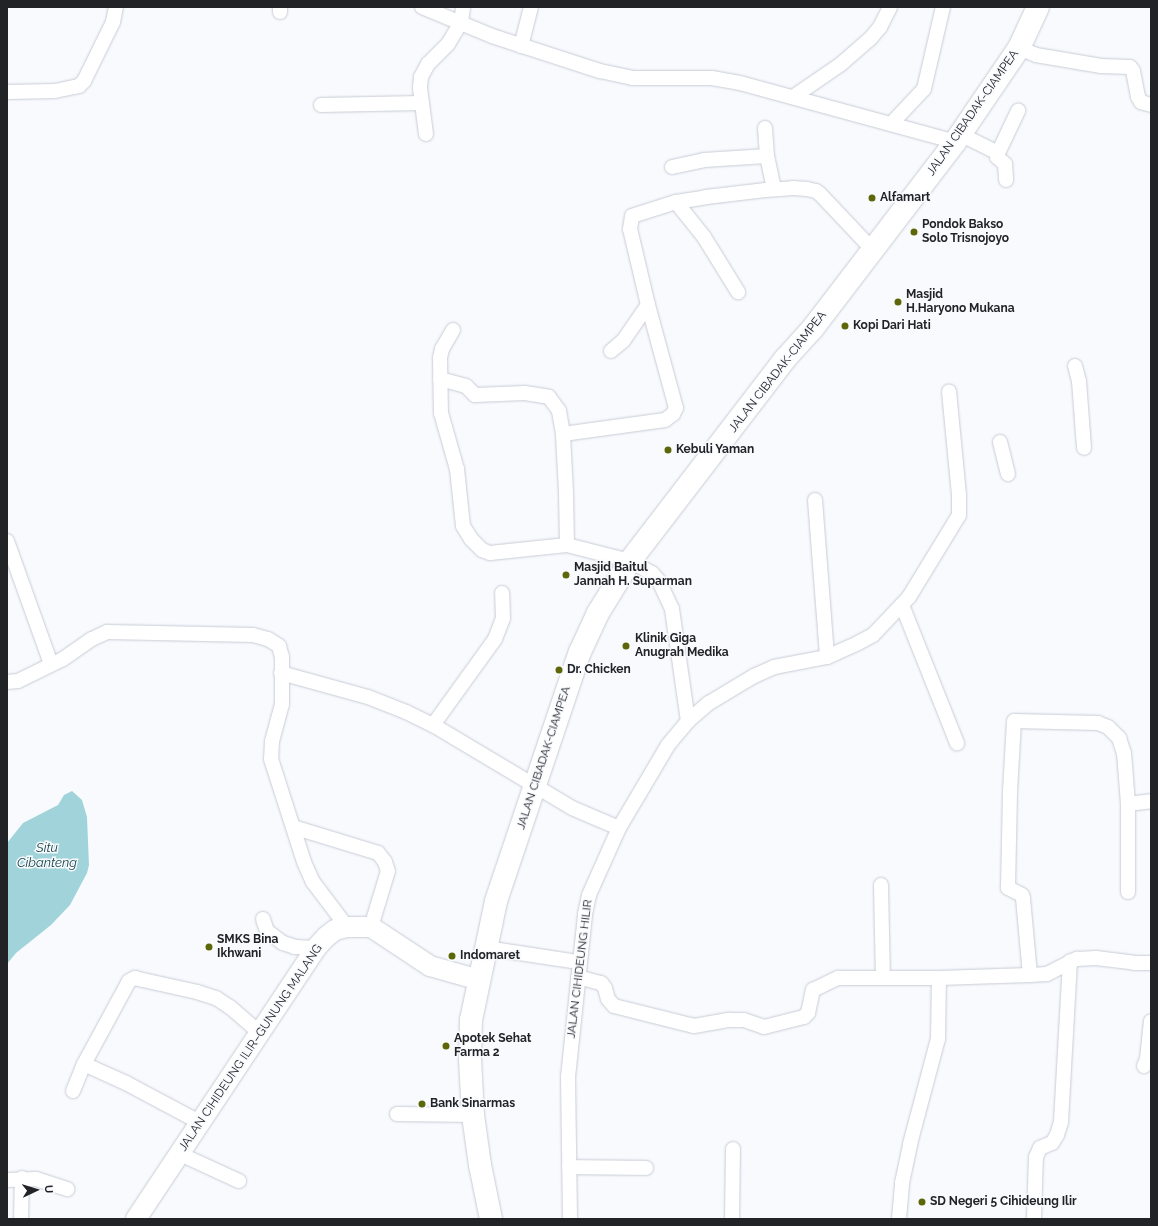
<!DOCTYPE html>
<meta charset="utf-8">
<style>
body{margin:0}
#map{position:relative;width:1158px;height:1226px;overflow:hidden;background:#f9fafe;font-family:Raleway,sans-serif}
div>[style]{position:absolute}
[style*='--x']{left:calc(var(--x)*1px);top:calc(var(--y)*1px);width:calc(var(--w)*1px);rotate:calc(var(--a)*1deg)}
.water>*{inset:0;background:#a1d4da}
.roads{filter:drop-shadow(0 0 1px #c7ccd5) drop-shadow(0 0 1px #c7ccd5)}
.street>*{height:14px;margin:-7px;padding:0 7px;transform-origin:7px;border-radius:7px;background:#fff}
.secondary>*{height:20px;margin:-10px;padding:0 10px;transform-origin:10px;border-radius:10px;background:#fff}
.highway>*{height:22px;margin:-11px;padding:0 11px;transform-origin:11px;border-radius:11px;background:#fff}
.dots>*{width:11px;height:11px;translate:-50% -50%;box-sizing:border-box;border:2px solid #f9fafe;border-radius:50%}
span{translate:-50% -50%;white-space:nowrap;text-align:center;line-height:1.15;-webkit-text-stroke:3px #f9fafe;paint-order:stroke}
.street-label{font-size:12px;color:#222327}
.poi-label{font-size:12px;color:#222327;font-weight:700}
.left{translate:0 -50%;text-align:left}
.water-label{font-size:13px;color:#144348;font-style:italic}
.frame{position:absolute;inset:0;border:8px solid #222327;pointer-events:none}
.north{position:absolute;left:16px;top:1170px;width:40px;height:40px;-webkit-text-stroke:3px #f9fafe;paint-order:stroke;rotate:86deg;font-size:11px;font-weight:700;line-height:16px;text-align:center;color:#222327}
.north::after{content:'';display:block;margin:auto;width:14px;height:18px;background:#222327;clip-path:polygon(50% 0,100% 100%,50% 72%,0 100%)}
</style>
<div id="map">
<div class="water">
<div style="clip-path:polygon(72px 791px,82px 800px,87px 817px,89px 865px,87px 873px,70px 905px,51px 925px,16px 953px,7px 964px,7px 843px,23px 823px,58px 805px,64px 795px)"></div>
</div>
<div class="roads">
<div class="street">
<div style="--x:422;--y:7;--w:76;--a:22.5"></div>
<div style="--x:492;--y:36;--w:114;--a:18"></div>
<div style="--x:600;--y:71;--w:33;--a:12"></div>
<div style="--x:632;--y:78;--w:80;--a:0"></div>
<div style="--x:712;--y:78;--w:28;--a:10"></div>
<div style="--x:740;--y:83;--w:223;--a:15.3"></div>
<div style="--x:280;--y:12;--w:5;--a:-90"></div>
<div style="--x:521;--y:46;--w:40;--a:-75.6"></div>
<div style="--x:1019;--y:48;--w:18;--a:22"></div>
<div style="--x:1036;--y:55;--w:66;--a:9.6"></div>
<div style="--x:1101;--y:66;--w:29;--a:2"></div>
<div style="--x:1130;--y:67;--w:5;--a:53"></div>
<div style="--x:1133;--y:71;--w:26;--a:79"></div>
<div style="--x:1138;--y:97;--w:6;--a:59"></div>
<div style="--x:1141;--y:102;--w:10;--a:17"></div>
<div style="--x:7;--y:92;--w:48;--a:-1.2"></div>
<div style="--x:55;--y:91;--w:25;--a:-12"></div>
<div style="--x:79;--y:86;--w:7;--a:-45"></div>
<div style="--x:84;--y:81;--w:66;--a:-63.8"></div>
<div style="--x:113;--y:22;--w:15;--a:-79"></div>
<div style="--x:793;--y:97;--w:58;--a:-34.5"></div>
<div style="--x:841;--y:64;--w:38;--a:-41"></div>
<div style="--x:870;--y:39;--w:16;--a:-50"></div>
<div style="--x:880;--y:27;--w:22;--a:-63"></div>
<div style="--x:321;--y:105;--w:100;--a:-1.1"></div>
<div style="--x:891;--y:124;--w:48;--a:-46.7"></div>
<div style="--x:924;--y:89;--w:84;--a:-77"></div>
<div style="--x:765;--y:128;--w:28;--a:86"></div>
<div style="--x:426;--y:134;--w:46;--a:-97.4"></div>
<div style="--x:420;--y:88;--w:11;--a:-85"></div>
<div style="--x:421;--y:77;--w:15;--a:-62"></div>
<div style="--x:428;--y:64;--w:28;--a:-45"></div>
<div style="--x:448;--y:44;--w:26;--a:-59"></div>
<div style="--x:461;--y:22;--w:15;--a:-82"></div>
<div style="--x:960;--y:134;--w:42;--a:26.6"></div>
<div style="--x:998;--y:153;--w:4;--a:104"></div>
<div style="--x:997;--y:157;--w:11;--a:41"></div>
<div style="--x:1005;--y:164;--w:16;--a:86"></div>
<div style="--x:998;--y:153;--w:47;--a:-64.5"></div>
<div style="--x:672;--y:167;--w:33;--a:-12"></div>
<div style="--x:704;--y:160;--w:63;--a:-3.6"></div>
<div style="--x:767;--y:156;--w:34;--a:78"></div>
<div style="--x:676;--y:202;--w:45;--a:51.3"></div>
<div style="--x:704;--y:237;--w:65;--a:58.3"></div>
<div style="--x:453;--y:330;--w:22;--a:120"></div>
<div style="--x:442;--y:349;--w:9;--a:103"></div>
<div style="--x:440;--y:358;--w:55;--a:89"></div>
<div style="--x:441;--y:413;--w:58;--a:74.1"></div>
<div style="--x:457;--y:469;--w:57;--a:84"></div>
<div style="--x:463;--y:526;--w:15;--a:58"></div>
<div style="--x:471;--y:539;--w:16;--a:45"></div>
<div style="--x:482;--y:550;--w:9;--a:21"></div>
<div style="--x:490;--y:553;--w:77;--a:-5.9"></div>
<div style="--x:567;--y:545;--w:65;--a:14.3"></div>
<div style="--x:630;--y:561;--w:25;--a:29"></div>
<div style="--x:652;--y:573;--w:11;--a:49"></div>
<div style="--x:659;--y:581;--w:31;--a:65"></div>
<div style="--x:672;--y:609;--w:113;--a:81.9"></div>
<div style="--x:611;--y:351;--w:16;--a:-40"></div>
<div style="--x:623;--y:341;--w:44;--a:-55.2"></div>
<div style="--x:1075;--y:366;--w:16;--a:75"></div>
<div style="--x:1079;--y:381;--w:67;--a:85.7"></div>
<div style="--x:440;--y:379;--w:27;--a:15"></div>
<div style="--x:466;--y:386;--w:13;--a:45"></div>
<div style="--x:475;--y:395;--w:50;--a:-2.3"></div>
<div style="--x:525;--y:393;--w:24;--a:9"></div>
<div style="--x:549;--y:397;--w:17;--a:54"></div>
<div style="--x:559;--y:411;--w:23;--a:80"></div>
<div style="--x:1000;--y:442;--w:33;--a:76"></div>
<div style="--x:815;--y:500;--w:157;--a:85.6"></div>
<div style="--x:7;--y:541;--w:131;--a:70.3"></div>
<div style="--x:567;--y:545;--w:53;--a:-91.1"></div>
<div style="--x:566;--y:492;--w:58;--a:-93"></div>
<div style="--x:563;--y:434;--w:103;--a:-7.8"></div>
<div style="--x:665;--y:420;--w:10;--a:-37"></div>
<div style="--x:673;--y:414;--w:7;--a:-63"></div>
<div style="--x:676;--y:408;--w:107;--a:-105.2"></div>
<div style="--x:648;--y:305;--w:78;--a:-103.3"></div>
<div style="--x:630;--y:229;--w:13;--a:-81"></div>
<div style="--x:632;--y:216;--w:46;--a:-17.7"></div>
<div style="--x:676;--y:202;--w:30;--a:-9"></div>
<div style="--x:706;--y:197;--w:60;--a:-6.7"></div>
<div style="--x:766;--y:190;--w:27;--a:-4"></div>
<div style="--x:793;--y:188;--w:14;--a:4"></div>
<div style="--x:807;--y:189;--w:9;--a:13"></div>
<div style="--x:816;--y:191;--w:5;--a:37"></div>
<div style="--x:820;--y:194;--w:76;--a:46.6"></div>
<div style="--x:902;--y:605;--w:149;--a:68.3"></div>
<div style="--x:281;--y:673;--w:90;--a:15.4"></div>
<div style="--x:368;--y:697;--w:41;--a:21.5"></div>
<div style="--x:406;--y:712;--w:30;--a:26"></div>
<div style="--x:433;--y:725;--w:162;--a:30.8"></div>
<div style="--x:572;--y:808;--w:51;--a:23.1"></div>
<div style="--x:7;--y:682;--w:11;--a:-5"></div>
<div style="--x:18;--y:681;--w:50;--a:-26.1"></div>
<div style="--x:63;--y:659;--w:35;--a:-35"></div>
<div style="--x:92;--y:639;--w:17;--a:-25"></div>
<div style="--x:107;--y:632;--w:146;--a:1.2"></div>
<div style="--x:253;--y:635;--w:16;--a:15"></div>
<div style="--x:268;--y:639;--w:13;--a:32"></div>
<div style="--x:279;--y:646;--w:11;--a:75"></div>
<div style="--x:282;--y:657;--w:47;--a:90"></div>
<div style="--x:282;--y:704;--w:38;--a:105"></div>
<div style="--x:272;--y:741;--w:18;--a:93"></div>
<div style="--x:271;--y:759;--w:108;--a:72.2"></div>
<div style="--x:304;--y:862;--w:22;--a:66"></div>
<div style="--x:313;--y:882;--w:56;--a:52.9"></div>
<div style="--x:433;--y:725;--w:106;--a:-54.2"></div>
<div style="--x:495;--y:639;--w:22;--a:-69"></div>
<div style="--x:503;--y:618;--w:25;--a:-92"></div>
<div style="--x:1128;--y:804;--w:23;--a:-7"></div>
<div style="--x:293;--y:827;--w:89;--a:17"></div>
<div style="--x:378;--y:853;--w:11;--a:52"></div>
<div style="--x:385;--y:862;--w:9;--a:72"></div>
<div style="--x:388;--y:871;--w:59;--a:106.9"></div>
<div style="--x:881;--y:885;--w:93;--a:88.8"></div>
<div style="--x:263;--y:919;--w:13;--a:72"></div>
<div style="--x:267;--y:931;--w:20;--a:37"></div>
<div style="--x:283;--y:943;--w:13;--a:18"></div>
<div style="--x:295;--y:947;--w:21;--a:3"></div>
<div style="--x:486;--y:948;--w:94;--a:8.6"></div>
<div style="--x:1030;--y:975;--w:77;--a:-95.2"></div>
<div style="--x:1023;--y:898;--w:3;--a:-108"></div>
<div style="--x:1022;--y:895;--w:16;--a:-153"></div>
<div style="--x:1008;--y:888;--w:97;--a:-88.8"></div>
<div style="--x:1010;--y:791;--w:70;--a:-86.7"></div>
<div style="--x:1014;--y:721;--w:84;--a:1.4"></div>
<div style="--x:1098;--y:723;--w:11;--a:22"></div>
<div style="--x:1108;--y:727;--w:16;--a:45"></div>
<div style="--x:1119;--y:738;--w:16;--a:72"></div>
<div style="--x:1124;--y:753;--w:51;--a:85.5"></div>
<div style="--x:1128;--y:804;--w:88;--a:90"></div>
<div style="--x:578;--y:977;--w:24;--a:15"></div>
<div style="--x:601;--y:983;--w:6;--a:51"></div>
<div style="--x:605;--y:988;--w:11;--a:75"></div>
<div style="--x:608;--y:999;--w:9;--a:49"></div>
<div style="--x:614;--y:1006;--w:82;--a:14"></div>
<div style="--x:694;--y:1026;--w:36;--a:-10"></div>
<div style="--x:729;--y:1020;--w:15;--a:0"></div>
<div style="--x:744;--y:1020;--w:21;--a:19"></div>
<div style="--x:764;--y:1027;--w:41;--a:-14"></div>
<div style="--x:804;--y:1017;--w:6;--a:-45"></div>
<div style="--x:808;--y:1013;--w:24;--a:-78"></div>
<div style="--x:813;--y:990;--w:28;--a:-26"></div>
<div style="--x:838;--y:978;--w:101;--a:0"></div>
<div style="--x:939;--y:978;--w:91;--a:-1.9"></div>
<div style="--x:1030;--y:975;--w:17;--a:-3"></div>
<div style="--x:1047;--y:974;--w:34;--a:-27"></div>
<div style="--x:1077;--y:959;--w:19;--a:-3"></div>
<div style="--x:1096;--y:958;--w:38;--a:7"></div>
<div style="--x:1134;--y:963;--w:17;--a:0"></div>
<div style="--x:1144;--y:1066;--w:8;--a:-67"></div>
<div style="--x:1147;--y:1059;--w:38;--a:-84"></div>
<div style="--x:73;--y:1091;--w:29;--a:-68"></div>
<div style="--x:397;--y:1114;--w:76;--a:0.8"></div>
<div style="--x:201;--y:1123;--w:85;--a:-151.9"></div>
<div style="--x:126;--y:1083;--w:46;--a:-155.7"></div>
<div style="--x:84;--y:1064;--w:94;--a:-61.5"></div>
<div style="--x:129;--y:981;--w:7;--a:-27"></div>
<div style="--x:135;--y:978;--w:8;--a:14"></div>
<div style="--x:143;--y:980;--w:55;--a:12.5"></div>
<div style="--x:197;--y:992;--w:20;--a:18"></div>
<div style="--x:216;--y:998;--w:17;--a:33"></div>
<div style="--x:230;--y:1007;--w:40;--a:41"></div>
<div style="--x:180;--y:1154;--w:65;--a:24.6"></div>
<div style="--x:569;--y:1167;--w:77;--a:0.7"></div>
<div style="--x:7;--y:1180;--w:29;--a:-2"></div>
<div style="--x:36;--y:1179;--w:33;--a:18"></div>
<div style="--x:21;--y:1219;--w:41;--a:-88.6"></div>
<div style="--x:570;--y:1219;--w:142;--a:-90.8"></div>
<div style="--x:568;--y:1077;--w:164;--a:-84"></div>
<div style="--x:585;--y:914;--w:19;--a:-78"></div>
<div style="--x:589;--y:895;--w:73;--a:-65.9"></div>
<div style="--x:619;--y:828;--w:96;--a:-59.4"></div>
<div style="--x:668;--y:745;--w:31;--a:-50"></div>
<div style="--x:688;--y:721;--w:28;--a:-41"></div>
<div style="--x:709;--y:703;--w:52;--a:-31"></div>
<div style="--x:754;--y:676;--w:22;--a:-24"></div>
<div style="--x:774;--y:667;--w:54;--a:-10.7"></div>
<div style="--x:827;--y:657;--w:34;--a:-24"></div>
<div style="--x:858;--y:643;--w:17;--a:-28"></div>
<div style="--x:873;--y:635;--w:52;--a:-46.5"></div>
<div style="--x:909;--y:597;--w:96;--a:-58.6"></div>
<div style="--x:959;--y:515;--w:20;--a:-90"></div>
<div style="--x:959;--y:495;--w:104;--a:-95.5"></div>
<div style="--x:732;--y:1219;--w:70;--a:-89.2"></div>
<div style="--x:899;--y:1219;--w:36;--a:-85"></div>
<div style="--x:902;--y:1183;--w:40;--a:-78"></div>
<div style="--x:910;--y:1144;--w:109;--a:-75.1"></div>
<div style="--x:938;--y:1039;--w:61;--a:-89.1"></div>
<div style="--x:1034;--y:1219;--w:62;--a:-88.2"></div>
<div style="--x:1036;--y:1157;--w:10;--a:-66"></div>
<div style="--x:1040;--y:1148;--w:13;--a:-23"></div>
<div style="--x:1052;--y:1143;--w:9;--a:-58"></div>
<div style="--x:1057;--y:1135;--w:14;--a:-73"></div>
<div style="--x:1061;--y:1122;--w:161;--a:-86.8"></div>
</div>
<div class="secondary">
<div style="--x:136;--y:1219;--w:325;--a:-56.4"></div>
<div style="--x:316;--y:948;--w:15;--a:-48"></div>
<div style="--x:326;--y:937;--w:11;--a:-38"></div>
<div style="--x:335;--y:930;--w:12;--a:-14"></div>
<div style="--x:347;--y:927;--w:24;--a:0"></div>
<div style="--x:371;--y:927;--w:71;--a:33.5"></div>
<div style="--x:430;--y:966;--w:51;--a:15.9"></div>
</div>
<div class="highway">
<div style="--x:491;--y:1219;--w:55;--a:-101.5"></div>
<div style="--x:480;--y:1165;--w:50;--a:-98"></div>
<div style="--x:473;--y:1115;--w:55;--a:-93.1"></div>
<div style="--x:470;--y:1060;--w:40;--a:-88.6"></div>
<div style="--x:471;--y:1020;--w:122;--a:-78.1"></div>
<div style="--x:496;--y:901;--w:263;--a:-71.4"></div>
<div style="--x:580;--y:652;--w:43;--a:-65.2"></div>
<div style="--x:598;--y:613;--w:61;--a:-58.4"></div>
<div style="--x:630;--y:561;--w:255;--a:-52.5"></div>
<div style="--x:785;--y:359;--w:42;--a:-47.9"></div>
<div style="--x:813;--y:328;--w:234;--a:-52.6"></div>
<div style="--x:955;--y:142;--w:114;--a:-55.8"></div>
<div style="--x:1019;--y:48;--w:45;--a:-65.1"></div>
</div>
</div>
<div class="dots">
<div style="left:872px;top:198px;background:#5d6709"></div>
<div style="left:914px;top:232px;background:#5d6709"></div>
<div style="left:898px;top:302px;background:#5d6709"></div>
<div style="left:845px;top:326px;background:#5d6709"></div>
<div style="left:668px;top:450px;background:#5d6709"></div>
<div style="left:566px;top:575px;background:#5d6709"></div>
<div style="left:626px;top:646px;background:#5d6709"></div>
<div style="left:559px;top:670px;background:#5d6709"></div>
<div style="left:209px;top:947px;background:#5d6709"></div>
<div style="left:452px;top:956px;background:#5d6709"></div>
<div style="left:446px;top:1046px;background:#5d6709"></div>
<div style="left:422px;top:1104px;background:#5d6709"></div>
<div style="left:922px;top:1202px;background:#5d6709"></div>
</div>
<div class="street-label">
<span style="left:973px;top:113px;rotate:-55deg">JALAN CIBADAK-CIAMPEA</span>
<span style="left:778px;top:372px;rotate:-52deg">JALAN CIBADAK-CIAMPEA</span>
<span style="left:544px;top:758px;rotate:-72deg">JALAN CIBADAK-CIAMPEA</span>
<span style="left:580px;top:969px;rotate:-83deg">JALAN CIHIDEUNG HILIR</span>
<span style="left:251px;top:1048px;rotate:-56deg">JALAN CIHIDEUNG ILIR–GUNUNG MALANG</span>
</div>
<div class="poi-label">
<span class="left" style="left:880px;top:198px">Alfamart</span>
<span class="left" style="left:922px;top:232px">Pondok Bakso<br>Solo Trisnojoyo</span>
<span class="left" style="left:906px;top:302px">Masjid<br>H.Haryono Mukana</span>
<span class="left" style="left:853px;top:326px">Kopi Dari Hati</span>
<span class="left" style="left:676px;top:450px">Kebuli Yaman</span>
<span class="left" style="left:574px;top:575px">Masjid Baitul<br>Jannah H. Suparman</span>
<span class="left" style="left:635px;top:646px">Klinik Giga<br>Anugrah Medika</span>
<span class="left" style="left:567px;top:670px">Dr. Chicken</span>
<span class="left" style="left:217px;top:947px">SMKS Bina<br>Ikhwani</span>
<span class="left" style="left:460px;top:956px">Indomaret</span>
<span class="left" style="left:454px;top:1046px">Apotek Sehat<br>Farma 2</span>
<span class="left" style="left:430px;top:1104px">Bank Sinarmas</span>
<span class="left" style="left:930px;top:1202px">SD Negeri 5 Cihideung Ilir</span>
</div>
<div class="water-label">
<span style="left:47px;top:856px">Situ<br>Cibanteng</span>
</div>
<div class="frame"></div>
<div class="north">U</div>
</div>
